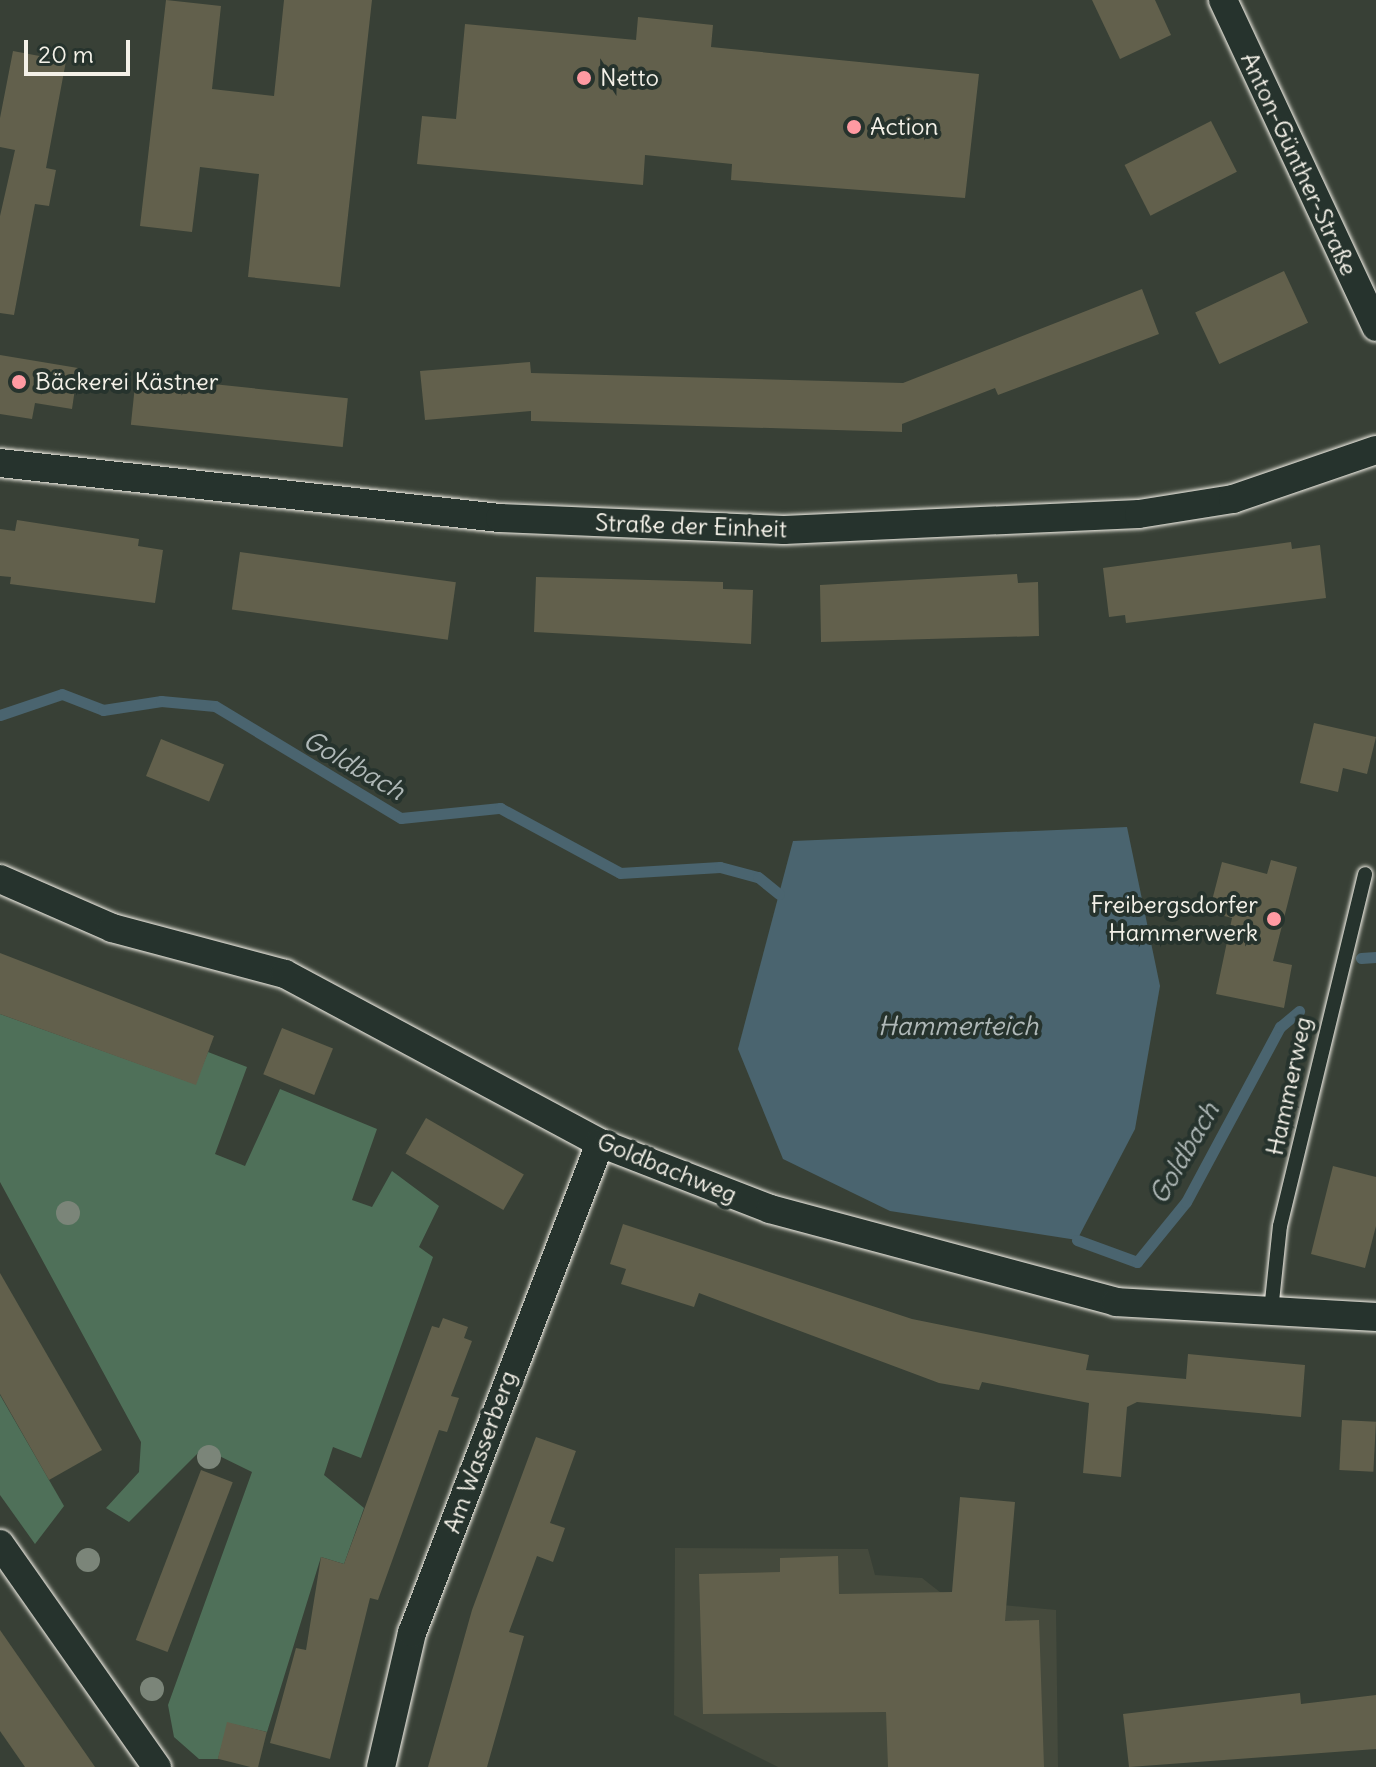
<!DOCTYPE html>
<meta charset="utf-8">
<style>
body{margin:0}
#map{position:relative;width:1376px;height:1767px;overflow:hidden;background:#384036;font-family:Delius,sans-serif}
div>[style]{position:absolute}
[style*='--x']{left:calc(var(--x)*1px);top:calc(var(--y)*1px);width:calc(var(--w)*1px);rotate:calc(var(--a)*1deg)}
.built>*{inset:0;background:#454a3d}
.green>*{inset:0;background:#4f7059}
.water>*{inset:0;background:#4a646f}
.stream>*{height:11px;margin:-5.5px;padding:0 5.5px;transform-origin:5.5px;border-radius:5.5px;background:#4a646f}
.building>*{inset:0;background:#62604c;transform-origin:0 0}
.roads{filter:drop-shadow(0 0 2px #f4f1e8) drop-shadow(0 0 2px #f4f1e8)}
.service>*{height:14px;margin:-7px;padding:0 7px;transform-origin:7px;border-radius:7px;background:#26332d}
.minor>*{height:28px;margin:-14px;padding:0 14px;transform-origin:14px;border-radius:14px;background:#26332d}
.trees>*{width:24px;height:24px;margin:-12px;border-radius:50%;background:#7b8579}
.dots>*{width:22px;height:22px;translate:-50% -50%;box-sizing:border-box;border:4px solid #26332d;border-radius:50%}
span{translate:-50% -50%;white-space:nowrap;text-align:center;line-height:1.15;-webkit-text-stroke:8px #26332d;paint-order:stroke}
.poi-label{font-size:24px;color:#f4f1e8}
.left{translate:0 -50%;text-align:left}
.right{translate:-100% -50%;text-align:right}
.street-label{font-size:24px;color:#f4f1e8}
.water-label{font-size:26px;color:#b0b9b8;font-style:italic}
.scale{position:absolute;left:24px;top:40px;width:106px;height:36px;box-sizing:border-box;border:4px solid #f4f1e8;border-top:0;padding-left:10px;font-size:24px;line-height:28px;white-space:nowrap;color:#f4f1e8;-webkit-text-stroke:6px #26332d;paint-order:stroke}
</style>
<div id="map">
<div class="built">
<div style="clip-path:polygon(675px 1548px,868px 1549px,875px 1575px,922px 1578px,950px 1600px,1056px 1610px,1058px 1767px,778px 1767px,674px 1715px)"></div>
</div>
<div class="green">
<div style="clip-path:polygon(0 1014px,195px 1084px,208px 1052px,247px 1067px,215px 1154px,245px 1166px,280px 1089px,377px 1129px,352px 1200px,372px 1207px,392px 1171px,439px 1206px,419px 1247px,433px 1257px,361px 1458px,333px 1447px,324px 1475px,364px 1508px,344px 1564px,321px 1557px,267px 1732px,228px 1723px,218px 1759px,199px 1759px,174px 1737px,168px 1705px,252px 1472px,203px 1448px,129px 1522px,106px 1508px,139px 1472px,141px 1442px,0 1182px)"></div>
<div style="clip-path:polygon(0 1395px,64px 1506px,35px 1544px,0 1495px)"></div>
</div>
<div class="water">
<div style="clip-path:polygon(1127px 827px,1160px 986px,1135px 1129px,1077px 1240px,890px 1211px,783px 1159px,738px 1049px,793px 841px)"></div>
</div>
<div class="stream">
<div style="--x:0;--y:715;--w:65;--a:-18.7"></div>
<div style="--x:62;--y:694;--w:44;--a:21.3"></div>
<div style="--x:103;--y:710;--w:59;--a:-8.8"></div>
<div style="--x:161;--y:701;--w:54;--a:5.3"></div>
<div style="--x:215;--y:706;--w:217;--a:31.1"></div>
<div style="--x:401;--y:818;--w:100;--a:-5.8"></div>
<div style="--x:500;--y:808;--w:136;--a:28.4"></div>
<div style="--x:620;--y:873;--w:100;--a:-3.4"></div>
<div style="--x:720;--y:867;--w:39;--a:15"></div>
<div style="--x:758;--y:877;--w:27;--a:39"></div>
<div style="--x:1361;--y:958;--w:15;--a:-4"></div>
<div style="--x:1077;--y:1240;--w:64;--a:20.1"></div>
<div style="--x:1137;--y:1262;--w:77;--a:-50.8"></div>
<div style="--x:1186;--y:1202;--w:199;--a:-61.8"></div>
<div style="--x:1280;--y:1027;--w:25;--a:-40"></div>
</div>
<div class="building">
<div style="clip-path:polygon(166px 0,221px 6px,212px 89px,274px 96px,284px 0,372px 0,340px 287px,248px 277px,259px 174px,200px 167px,192px 232px,140px 226px)"></div>
<div style="clip-path:polygon(1092px 0,1155px 0,1171px 35px,1120px 59px)"></div>
<div style="clip-path:polygon(638px 17px,713px 25px,711px 47px,979px 74px,965px 198px,731px 180px,732px 164px,645px 155px,643px 185px,417px 164px,422px 116px,456px 119px,465px 24px,636px 40px)"></div>
<div style="clip-path:polygon(13px 51px,66px 61px,46px 168px,56px 170px,49px 206px,35px 204px,14px 315px,0 313px,0 216px,15px 150px,0 147px,0 118px)"></div>
<div style="left:1211px;top:121px;width:57px;height:97px;rotate:63deg"></div>
<div style="left:1284px;top:271px;width:57px;height:98px;rotate:65deg"></div>
<div style="clip-path:polygon(1142px 289px,1159px 334px,998px 395px,995px 388px,902px 424px,902px 432px,531px 421px,531px 411px,425px 420px,420px 371px,530px 362px,531px 373px,903px 383px)"></div>
<div style="clip-path:polygon(0 355px,78px 368px,72px 409px,35px 403px,32px 419px,0 414px)"></div>
<div style="left:136px;top:376px;width:213px;height:49px;rotate:6deg"></div>
<div style="clip-path:polygon(17px 520px,139px 539px,138px 546px,163px 550px,155px 603px,10px 584px,11px 577px,0 576px,0 529px,15px 531px)"></div>
<div style="clip-path:polygon(1291px 542px,1292px 549px,1320px 545px,1326px 598px,1126px 623px,1125px 615px,1109px 617px,1103px 568px)"></div>
<div style="left:240px;top:552px;width:218px;height:58px;rotate:8deg"></div>
<div style="clip-path:polygon(1017px 574px,1018px 583px,1038px 582px,1039px 636px,821px 642px,820px 585px)"></div>
<div style="clip-path:polygon(536px 577px,723px 582px,723px 589px,753px 590px,751px 644px,534px 632px)"></div>
<div style="clip-path:polygon(1314px 723px,1376px 737px,1367px 774px,1343px 768px,1338px 792px,1300px 783px)"></div>
<div style="left:161px;top:739px;width:68px;height:40px;rotate:22deg"></div>
<div style="clip-path:polygon(1271px 860px,1297px 867px,1273px 961px,1292px 965px,1284px 1008px,1216px 994px,1232px 918px,1209px 912px,1222px 862px,1267px 874px)"></div>
<div style="clip-path:polygon(0 953px,214px 1036px,196px 1085px,0 1014px)"></div>
<div style="left:282px;top:1028px;width:55px;height:50px;rotate:22deg"></div>
<div style="left:426px;top:1118px;width:113px;height:41px;rotate:30deg"></div>
<div style="clip-path:polygon(1333px 1166px,1376px 1177px,1376px 1226px,1365px 1268px,1311px 1254px)"></div>
<div style="clip-path:polygon(623px 1224px,912px 1319px,1089px 1355px,1086px 1370px,1186px 1379px,1188px 1354px,1305px 1365px,1301px 1417px,1137px 1402px,1127px 1407px,1121px 1477px,1083px 1473px,1089px 1403px,982px 1382px,979px 1390px,939px 1383px,699px 1293px,694px 1307px,621px 1284px,626px 1269px,610px 1264px)"></div>
<div style="clip-path:polygon(0 1273px,102px 1450px,49px 1480px,0 1394px)"></div>
<div style="clip-path:polygon(443px 1318px,468px 1327px,464px 1338px,472px 1341px,451px 1396px,459px 1398px,447px 1432px,439px 1430px,378px 1600px,370px 1598px,330px 1759px,270px 1743px,296px 1648px,306px 1650px,321px 1557px,344px 1564px,432px 1326px,439px 1328px)"></div>
<div style="left:1342px;top:1420px;width:34px;height:50px;rotate:3deg"></div>
<div style="clip-path:polygon(536px 1437px,576px 1451px,550px 1523px,565px 1528px,553px 1562px,537px 1556px,509px 1632px,524px 1636px,487px 1767px,428px 1767px,472px 1610px)"></div>
<div style="left:201px;top:1470px;width:34px;height:182px;rotate:21deg"></div>
<div style="clip-path:polygon(960px 1497px,1015px 1502px,1005px 1621px,1039px 1620px,1044px 1767px,888px 1767px,886px 1712px,703px 1714px,699px 1574px,780px 1572px,780px 1558px,838px 1556px,839px 1594px,952px 1592px)"></div>
<div style="clip-path:polygon(0 1630px,43px 1692px,95px 1767px,25px 1767px,0 1731px)"></div>
<div style="clip-path:polygon(1300px 1693px,1301px 1704px,1376px 1695px,1376px 1749px,1129px 1767px,1123px 1714px)"></div>
<div style="left:227px;top:1722px;width:41px;height:38px;rotate:14deg"></div>
</div>
<div class="roads">
<div class="service">
<div style="--x:1271;--y:1311;--w:85;--a:-84"></div>
<div style="--x:1280;--y:1226;--w:362;--a:-76.4"></div>
</div>
<div class="minor">
<div style="--x:1223;--y:0;--w:361;--a:64.9"></div>
<div style="--x:0;--y:463;--w:503;--a:6.28"></div>
<div style="--x:500;--y:518;--w:284;--a:2.4"></div>
<div style="--x:784;--y:530;--w:355;--a:-2.6"></div>
<div style="--x:1139;--y:514;--w:95;--a:-9.1"></div>
<div style="--x:1233;--y:499;--w:151;--a:-18.9"></div>
<div style="--x:0;--y:879;--w:122;--a:23.6"></div>
<div style="--x:112;--y:928;--w:179;--a:14.9"></div>
<div style="--x:285;--y:974;--w:357;--a:28.2"></div>
<div style="--x:600;--y:1143;--w:182;--a:21.2"></div>
<div style="--x:770;--y:1209;--w:358;--a:15"></div>
<div style="--x:1116;--y:1302;--w:260;--a:3.3"></div>
<div style="--x:0;--y:1544;--w:273;--a:54.9"></div>
<div style="--x:381;--y:1767;--w:138;--a:-77"></div>
<div style="--x:412;--y:1633;--w:525;--a:-69.01"></div>
</div>
</div>
<div class="trees">
<div style="left:68px;top:1213px"></div>
<div style="left:209px;top:1457px"></div>
<div style="left:88px;top:1560px"></div>
<div style="left:152px;top:1689px"></div>
</div>
<div class="dots">
<div style="left:584px;top:78px;background:#ff9aa2"></div>
<div style="left:854px;top:127px;background:#ff9aa2"></div>
<div style="left:19px;top:382px;background:#ff9aa2"></div>
<div style="left:1274px;top:919px;background:#ff9aa2"></div>
</div>
<div class="poi-label">
<span class="left" style="left:600px;top:78px">Netto</span>
<span class="left" style="left:870px;top:127px">Action</span>
<span class="left" style="left:35px;top:382px">Bäckerei Kästner</span>
<span class="right" style="left:1258px;top:919px">Freibergsdorfer<br>Hammerwerk</span>
</div>
<div class="street-label">
<span style="left:1299px;top:164px;rotate:65deg">Anton-Günther-Straße</span>
<span style="left:691px;top:526px;rotate:2deg">Straße der Einheit</span>
<span style="left:1289px;top:1086px;rotate:-78deg">Hammerweg</span>
<span style="left:667px;top:1168px;rotate:22deg">Goldbachweg</span>
<span style="left:480px;top:1452px;rotate:-70deg">Am Wasserberg</span>
</div>
<div class="water-label">
<span style="left:354px;top:765px;rotate:30deg">Goldbach</span>
<span style="left:958px;top:1026px">Hammerteich</span>
<span style="left:1184px;top:1153px;rotate:-60deg">Goldbach</span>
</div>
<div class="scale">20 m</div>
</div>
